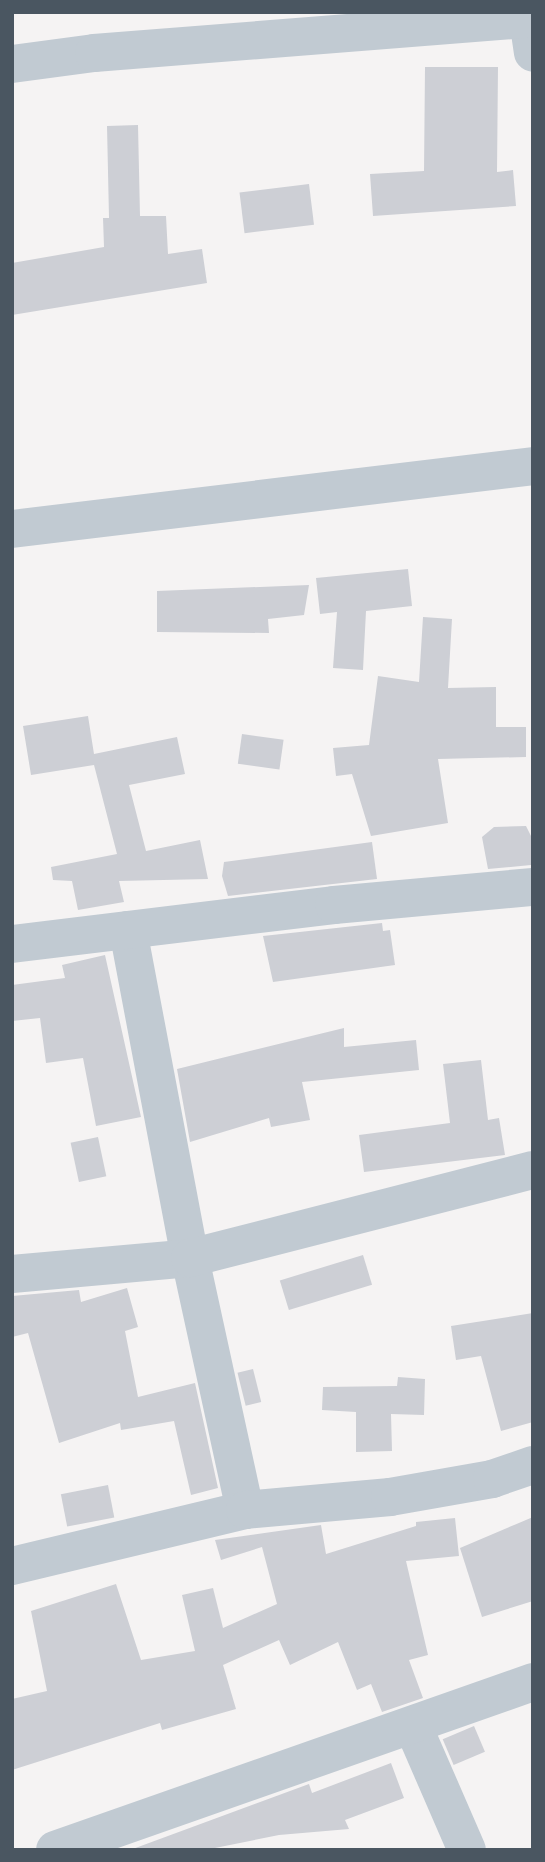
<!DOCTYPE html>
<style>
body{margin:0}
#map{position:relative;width:545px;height:1862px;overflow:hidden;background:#f5f3f3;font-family:Cabin,sans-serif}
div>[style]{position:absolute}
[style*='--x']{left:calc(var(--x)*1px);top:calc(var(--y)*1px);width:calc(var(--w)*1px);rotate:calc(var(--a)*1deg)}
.building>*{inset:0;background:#cdcfd5;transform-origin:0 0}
.minor>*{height:38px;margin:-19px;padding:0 19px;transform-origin:19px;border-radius:19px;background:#c1cad2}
.tertiary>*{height:38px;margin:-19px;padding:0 19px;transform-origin:19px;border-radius:19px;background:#c1cad2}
span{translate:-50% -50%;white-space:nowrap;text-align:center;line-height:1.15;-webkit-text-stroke:5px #fff;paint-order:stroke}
.frame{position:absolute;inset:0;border:14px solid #4a5661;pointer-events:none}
</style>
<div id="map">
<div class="building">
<div style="clip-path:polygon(425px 67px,498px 67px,497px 172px,513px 170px,516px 206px,373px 216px,370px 174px,424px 171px)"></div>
<div style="clip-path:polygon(138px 125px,140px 216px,166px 216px,168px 254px,202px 249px,207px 283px,12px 315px,12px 263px,104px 247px,103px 218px,109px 218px,107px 126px)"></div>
<div style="left:309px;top:184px;width:41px;height:70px;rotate:83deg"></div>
<div style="clip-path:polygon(408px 569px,412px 606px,366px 611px,363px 670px,333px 668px,337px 612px,320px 614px,316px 578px)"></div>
<div style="clip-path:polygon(309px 585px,304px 615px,268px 619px,269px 633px,157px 632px,157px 591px)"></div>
<div style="clip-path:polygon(423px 617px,452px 619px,448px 688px,496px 687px,496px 727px,526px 727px,526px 757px,438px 759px,448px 823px,371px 836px,352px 774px,336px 776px,333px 748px,369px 745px,378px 676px,419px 682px)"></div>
<div style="clip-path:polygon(88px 716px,94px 754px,177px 737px,185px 774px,129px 785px,146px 851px,200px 840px,208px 879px,119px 881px,124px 902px,78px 910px,72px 881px,53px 880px,51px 867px,117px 854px,94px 765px,31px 775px,23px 726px)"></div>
<div style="left:242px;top:734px;width:42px;height:30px;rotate:8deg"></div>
<div style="clip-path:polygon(526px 826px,533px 840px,531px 865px,488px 869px,482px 837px,494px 827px)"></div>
<div style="clip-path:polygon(372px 842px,377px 879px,228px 896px,222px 876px,224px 862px)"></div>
<div style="clip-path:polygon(382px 923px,383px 931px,390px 930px,395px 965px,273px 982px,263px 936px)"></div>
<div style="clip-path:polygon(105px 955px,141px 1117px,96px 1126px,83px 1058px,46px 1063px,40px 1018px,12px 1021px,12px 985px,65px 978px,62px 965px)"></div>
<div style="clip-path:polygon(344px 1028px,344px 1047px,416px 1040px,419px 1070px,302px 1082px,310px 1120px,271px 1127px,269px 1118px,190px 1142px,177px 1069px)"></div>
<div style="clip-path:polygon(481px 1060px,488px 1120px,499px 1118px,505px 1155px,364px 1172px,359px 1135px,450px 1123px,443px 1064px)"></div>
<div style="left:98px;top:1137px;width:40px;height:28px;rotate:78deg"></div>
<div style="left:363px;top:1255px;width:31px;height:87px;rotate:73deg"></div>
<div style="clip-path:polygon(127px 1288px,138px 1327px,125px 1331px,138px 1397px,195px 1383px,218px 1488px,191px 1495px,174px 1421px,121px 1430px,120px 1423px,59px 1443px,28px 1333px,12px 1337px,12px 1296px,79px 1290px,81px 1302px)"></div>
<div style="clip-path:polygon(533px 1313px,533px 1422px,501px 1431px,481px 1356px,456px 1360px,451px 1326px)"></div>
<div style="left:253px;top:1369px;width:34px;height:16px;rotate:76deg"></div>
<div style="clip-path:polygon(398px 1377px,425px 1379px,424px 1415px,391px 1414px,392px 1451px,356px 1452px,356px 1412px,322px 1410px,323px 1387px,397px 1386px)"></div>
<div style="left:108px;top:1485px;width:33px;height:48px;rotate:79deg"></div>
<div style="clip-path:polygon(533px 1517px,533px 1601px,482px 1617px,460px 1548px)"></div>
<div style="clip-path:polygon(455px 1518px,459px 1556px,406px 1561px,428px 1655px,409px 1660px,423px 1698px,382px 1712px,371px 1684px,357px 1690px,338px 1642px,290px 1665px,279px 1640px,223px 1665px,236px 1709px,162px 1730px,160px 1723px,12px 1770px,12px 1699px,47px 1691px,31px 1611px,116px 1584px,141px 1660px,195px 1651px,182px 1595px,213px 1588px,223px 1628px,277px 1604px,262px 1547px,221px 1560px,215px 1540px,321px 1525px,326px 1554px,416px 1526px,416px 1522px)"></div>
<div style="left:474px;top:1726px;width:28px;height:34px;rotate:67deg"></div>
<div style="clip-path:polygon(391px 1763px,404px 1798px,345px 1820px,349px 1829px,279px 1835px,205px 1850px,130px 1850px,309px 1784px,312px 1793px)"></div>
</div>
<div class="minor">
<div style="--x:527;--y:12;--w:41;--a:81.7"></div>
<div style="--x:12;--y:64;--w:83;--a:-7.6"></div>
<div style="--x:94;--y:53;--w:435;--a:-4.5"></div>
<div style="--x:128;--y:930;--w:334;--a:79.3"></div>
<div style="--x:190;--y:1258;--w:258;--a:77.7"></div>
<div style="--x:12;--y:944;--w:324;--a:-6.9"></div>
<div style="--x:334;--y:905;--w:200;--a:-5.2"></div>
<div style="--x:12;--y:1274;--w:179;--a:-5.1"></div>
<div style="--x:190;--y:1258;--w:354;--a:-14.4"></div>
<div style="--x:12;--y:1566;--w:240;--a:-13.5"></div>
<div style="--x:245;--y:1510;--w:146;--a:-5.1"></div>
<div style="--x:390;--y:1497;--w:104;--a:-10"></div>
<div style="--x:492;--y:1479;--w:43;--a:-18.9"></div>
<div style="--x:413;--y:1726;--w:135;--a:66.5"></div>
<div style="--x:55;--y:1850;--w:507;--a:-19.36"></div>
</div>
<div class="tertiary">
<div style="--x:12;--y:529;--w:525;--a:-6.89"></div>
</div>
<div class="frame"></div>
</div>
